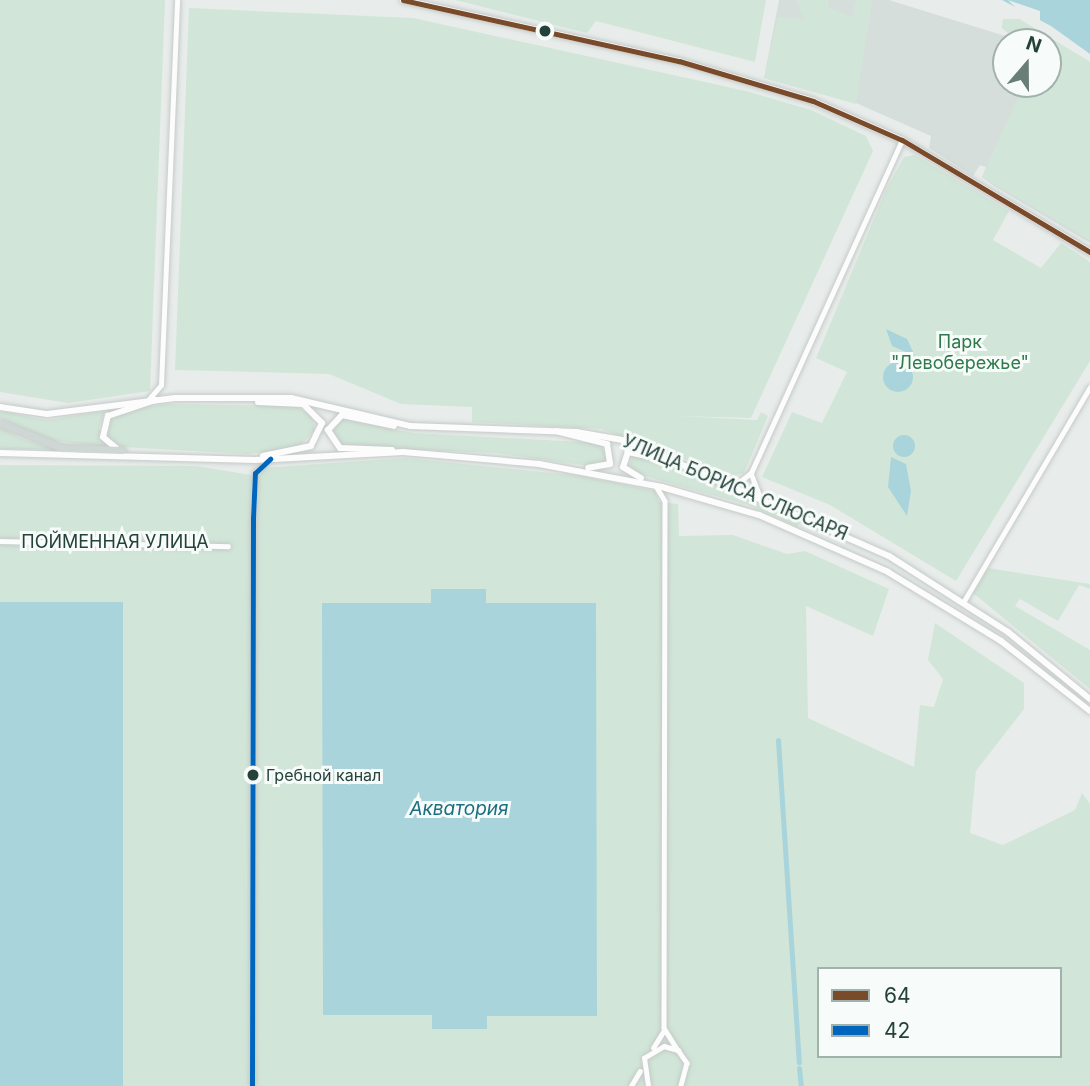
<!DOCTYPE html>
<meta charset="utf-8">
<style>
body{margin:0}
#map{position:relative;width:1090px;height:1086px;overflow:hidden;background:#e8edeb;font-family:Inter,sans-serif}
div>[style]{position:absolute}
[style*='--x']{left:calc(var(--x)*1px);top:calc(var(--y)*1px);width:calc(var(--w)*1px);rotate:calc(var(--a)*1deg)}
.built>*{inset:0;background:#d6dedb}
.green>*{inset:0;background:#d1e6d8}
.water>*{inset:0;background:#a9d4db;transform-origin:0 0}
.round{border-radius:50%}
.pier>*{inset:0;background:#e8edeb}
.canal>*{height:5px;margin:-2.5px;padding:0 2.5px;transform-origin:2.5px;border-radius:2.5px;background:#a9d4db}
.roads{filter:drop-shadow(0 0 2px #c5cac8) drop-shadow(0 0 2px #c5cac8)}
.minor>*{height:4.5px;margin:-2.25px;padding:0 2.25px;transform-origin:2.25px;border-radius:2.25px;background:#fcfcfc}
.secondary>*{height:6px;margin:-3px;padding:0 3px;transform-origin:3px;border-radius:3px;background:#fcfcfc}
.primary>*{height:7px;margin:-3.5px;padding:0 3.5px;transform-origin:3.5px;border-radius:3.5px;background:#cfd7d5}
.bus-1>*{height:5px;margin:-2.5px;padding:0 2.5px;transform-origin:2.5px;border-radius:2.5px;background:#7a4b2a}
.bus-2>*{height:5px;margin:-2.5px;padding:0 2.5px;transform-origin:2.5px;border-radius:2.5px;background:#0065bd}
.dots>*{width:19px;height:19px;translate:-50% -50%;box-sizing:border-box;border:4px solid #f7fbf9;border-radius:50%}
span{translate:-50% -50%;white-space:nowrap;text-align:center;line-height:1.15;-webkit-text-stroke:6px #f7fbf9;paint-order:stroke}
.bus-label{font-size:16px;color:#24423a}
.left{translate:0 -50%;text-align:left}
.park-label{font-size:18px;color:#2d7a4b}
.street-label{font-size:18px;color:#24423a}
.water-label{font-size:19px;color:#1c6f80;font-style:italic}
.legend{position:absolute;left:817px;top:967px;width:245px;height:91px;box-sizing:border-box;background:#f7fbf9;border:2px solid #a3b1ad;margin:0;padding:9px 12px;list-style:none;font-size:21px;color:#24423a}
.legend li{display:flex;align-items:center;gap:14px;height:35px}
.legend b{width:35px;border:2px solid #a3b1ad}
.north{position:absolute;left:992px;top:28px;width:70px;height:70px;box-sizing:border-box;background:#f7fbf9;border:2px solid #a3b1ad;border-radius:50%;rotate:20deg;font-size:19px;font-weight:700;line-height:28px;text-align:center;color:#24423a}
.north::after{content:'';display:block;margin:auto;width:24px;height:32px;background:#697e78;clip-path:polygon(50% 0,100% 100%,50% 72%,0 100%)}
</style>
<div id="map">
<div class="built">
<div style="clip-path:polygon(evenodd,779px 0,889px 0,1015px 39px,1002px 28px,1003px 19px,1019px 19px,1090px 62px,1090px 243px,994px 186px,982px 177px,986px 167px,980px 165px,973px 176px,929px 148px,931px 136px,856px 103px,764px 78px,779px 0,1017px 39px,1048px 42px,1048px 84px,1006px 84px,1006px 42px,1017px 39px)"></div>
</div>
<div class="green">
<div style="clip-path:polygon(0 0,165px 0,150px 391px,68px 403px,0 392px)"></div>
<div style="clip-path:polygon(455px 0,766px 0,755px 62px,596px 21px,587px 33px)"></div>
<div style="clip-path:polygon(797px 0,829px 0,828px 8px,852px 17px,856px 0,872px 0,856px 104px,764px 78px,778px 17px,804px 20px)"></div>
<div style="clip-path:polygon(189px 8px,413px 18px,746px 91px,811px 110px,866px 136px,873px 151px,751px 418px,678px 416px,757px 420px,761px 412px,768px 416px,744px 473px,733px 476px,601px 429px,472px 422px,472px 407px,401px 404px,329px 374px,175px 370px)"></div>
<div style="clip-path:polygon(1003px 19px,1019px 19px,1090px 62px,1090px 240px,982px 177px,1024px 84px,1048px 84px,1048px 42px,1021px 42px,1002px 28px)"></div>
<div style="clip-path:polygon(915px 155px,1009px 211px,993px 240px,1041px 268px,1061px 243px,1090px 262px,1090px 361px,956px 581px,830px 505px,762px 477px,792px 412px,822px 423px,847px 372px,816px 358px,886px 190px,904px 157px)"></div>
<div style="clip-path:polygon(166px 404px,295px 406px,312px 416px,315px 430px,298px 448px,248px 454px,123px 447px,106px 438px,108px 419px,120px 411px)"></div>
<div style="clip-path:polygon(0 411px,47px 420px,105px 411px,99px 428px,107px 447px,47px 440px,0 418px)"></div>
<div style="clip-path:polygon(340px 418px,413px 433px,600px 443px,609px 462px,597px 467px,496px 453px,346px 447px,333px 439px,331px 426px)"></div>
<div style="clip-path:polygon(0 427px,20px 438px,53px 449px,0 449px)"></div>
<div style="clip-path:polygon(633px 455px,668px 462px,802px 516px,798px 527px,748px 505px,637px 474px,629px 465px)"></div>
<div style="clip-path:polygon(evenodd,405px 458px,581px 476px,655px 491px,659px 502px,678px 504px,679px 536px,733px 535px,787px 554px,805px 551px,889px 589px,873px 636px,806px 606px,808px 718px,914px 767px,920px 705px,934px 707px,943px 679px,928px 660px,935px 623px,1024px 683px,1024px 709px,976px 771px,970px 833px,1003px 845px,1075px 810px,1082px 793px,1090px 804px,1090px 1086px,0 1086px,0 465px,196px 466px,257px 476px,263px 468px,405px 458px,819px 969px,1060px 969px,1060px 1056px,819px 1056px,819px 969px)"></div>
<div style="clip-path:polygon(988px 568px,1090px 584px,1090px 589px,1079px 585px,1058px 621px,1020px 599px,1015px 606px,1090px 650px,1090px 689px,973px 593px)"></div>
</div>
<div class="water">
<div style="clip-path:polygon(1002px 0,1090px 0,1090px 54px,1051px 26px)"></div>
<div style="clip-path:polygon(886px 329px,907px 339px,915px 356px,892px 346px)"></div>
<div class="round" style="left:883px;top:362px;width:30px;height:30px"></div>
<div class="round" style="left:893px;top:435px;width:22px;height:22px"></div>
<div style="clip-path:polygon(891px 457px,906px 464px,911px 491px,907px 516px,888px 487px)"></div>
<div style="clip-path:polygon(431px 589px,486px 589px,486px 603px,596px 603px,597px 1016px,487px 1016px,487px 1029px,432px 1029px,432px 1015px,323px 1015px,322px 603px,431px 603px)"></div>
<div style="left:123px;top:602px;width:484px;height:123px;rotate:90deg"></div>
</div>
<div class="pier">
<div style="clip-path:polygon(1008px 0,1040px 11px,1040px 21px,1019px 11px)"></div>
</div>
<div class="canal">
<div style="--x:778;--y:740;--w:323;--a:86.3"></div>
<div style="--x:799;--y:1068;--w:18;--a:84"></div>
</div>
<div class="roads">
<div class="minor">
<div style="--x:149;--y:399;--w:18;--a:-49"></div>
<div style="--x:161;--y:385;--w:385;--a:-87.6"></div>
<div style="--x:751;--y:473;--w:22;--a:69"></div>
<div style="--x:723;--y:480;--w:16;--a:7"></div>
<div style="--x:739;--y:482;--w:15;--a:-37"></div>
<div style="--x:751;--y:473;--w:366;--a:-65.6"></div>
<div style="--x:656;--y:486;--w:17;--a:59"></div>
<div style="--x:665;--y:501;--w:527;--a:90.11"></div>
<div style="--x:664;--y:1028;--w:26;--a:58"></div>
<div style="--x:0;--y:541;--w:228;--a:1.3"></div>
<div style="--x:964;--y:601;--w:248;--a:-59.5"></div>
<div style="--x:653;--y:1048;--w:19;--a:-58"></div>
<div style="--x:252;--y:1086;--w:568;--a:-89.9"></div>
<div style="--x:253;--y:518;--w:45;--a:-87.5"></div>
<div style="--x:255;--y:473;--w:19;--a:-43"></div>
<div style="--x:631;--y:1086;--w:17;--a:-59"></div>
<div style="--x:648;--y:1086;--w:28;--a:-98"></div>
<div style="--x:644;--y:1058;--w:23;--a:-31"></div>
<div style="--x:664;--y:1046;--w:15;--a:16"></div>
<div style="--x:678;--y:1050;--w:16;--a:55"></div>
<div style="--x:687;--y:1063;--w:24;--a:105"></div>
</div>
<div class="secondary">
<div style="--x:403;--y:0;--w:283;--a:12.5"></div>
<div style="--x:679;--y:61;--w:140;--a:16.6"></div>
<div style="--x:813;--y:101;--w:97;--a:23.7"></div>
<div style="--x:902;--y:140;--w:219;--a:30.8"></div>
<div style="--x:258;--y:402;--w:45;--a:2.5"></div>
<div style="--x:303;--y:404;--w:27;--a:45"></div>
<div style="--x:322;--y:423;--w:25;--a:116"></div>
<div style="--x:311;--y:446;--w:49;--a:168.2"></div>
<div style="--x:0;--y:407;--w:48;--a:8.5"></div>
<div style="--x:47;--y:414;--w:129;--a:-7.1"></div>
<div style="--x:175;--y:398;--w:116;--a:0"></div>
<div style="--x:291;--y:398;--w:122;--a:13.2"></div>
<div style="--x:410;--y:426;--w:166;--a:2.1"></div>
<div style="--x:576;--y:432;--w:53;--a:9.8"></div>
<div style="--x:628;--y:441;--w:285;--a:23.8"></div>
<div style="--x:889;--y:556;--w:141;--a:32.6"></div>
<div style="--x:1008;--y:632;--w:106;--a:39.3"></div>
<div style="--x:556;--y:431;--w:53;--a:14.3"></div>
<div style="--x:607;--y:444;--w:20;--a:81"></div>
<div style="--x:610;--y:464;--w:22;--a:170"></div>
<div style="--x:116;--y:448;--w:17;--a:-140"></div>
<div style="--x:103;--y:437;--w:22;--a:-77"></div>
<div style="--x:108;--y:416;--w:50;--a:-18.8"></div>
<div style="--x:392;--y:450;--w:52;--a:-177.8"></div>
<div style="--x:340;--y:448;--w:22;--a:-124"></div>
<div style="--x:328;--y:430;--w:21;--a:-47"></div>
<div style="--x:342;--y:415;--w:53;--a:11.9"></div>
<div style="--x:0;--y:453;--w:255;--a:1.6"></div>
<div style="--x:255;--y:460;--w:148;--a:-3.1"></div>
<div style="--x:403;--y:452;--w:137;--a:5"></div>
<div style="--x:539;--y:464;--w:125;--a:10.6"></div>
<div style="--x:662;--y:487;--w:101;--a:16.1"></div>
<div style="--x:759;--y:515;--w:141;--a:23.8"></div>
<div style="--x:888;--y:572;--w:132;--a:31.4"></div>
<div style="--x:1001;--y:641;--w:113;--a:38.2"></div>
<div style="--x:641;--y:478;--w:21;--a:-149"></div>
<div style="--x:623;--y:467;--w:16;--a:-72"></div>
<div style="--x:628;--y:452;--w:39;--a:12"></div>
</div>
<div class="primary">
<div style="--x:0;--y:423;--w:67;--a:22"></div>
<div style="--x:62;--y:448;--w:60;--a:1.9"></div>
</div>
</div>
<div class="bus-1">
<div style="--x:403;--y:0;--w:283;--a:12.5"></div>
<div style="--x:679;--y:61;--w:140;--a:16.6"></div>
<div style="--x:813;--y:101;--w:97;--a:23.7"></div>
<div style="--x:902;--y:140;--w:219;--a:30.8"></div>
</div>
<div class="bus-2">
<div style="--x:252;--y:1086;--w:568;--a:-89.9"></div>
<div style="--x:253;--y:518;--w:45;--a:-87.5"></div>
<div style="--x:255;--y:473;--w:21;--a:-43"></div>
</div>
<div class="dots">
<div style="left:545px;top:31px;background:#24423a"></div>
<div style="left:253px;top:775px;background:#24423a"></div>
</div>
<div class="bus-label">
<span class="left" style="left:266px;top:775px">Гребной канал</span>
</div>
<div class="park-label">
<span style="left:960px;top:353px">Парк<br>"Левобережье"</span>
</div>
<div class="street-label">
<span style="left:735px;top:488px;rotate:23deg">УЛИЦА БОРИСА СЛЮСАРЯ</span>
<span style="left:115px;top:542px">ПОЙМЕННАЯ УЛИЦА</span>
</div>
<div class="water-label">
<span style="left:459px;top:809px">Акватория</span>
</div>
<ul class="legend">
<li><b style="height:9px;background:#7a4b2a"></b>64</li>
<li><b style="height:9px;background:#0065bd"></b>42</li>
</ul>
<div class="north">N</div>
</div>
